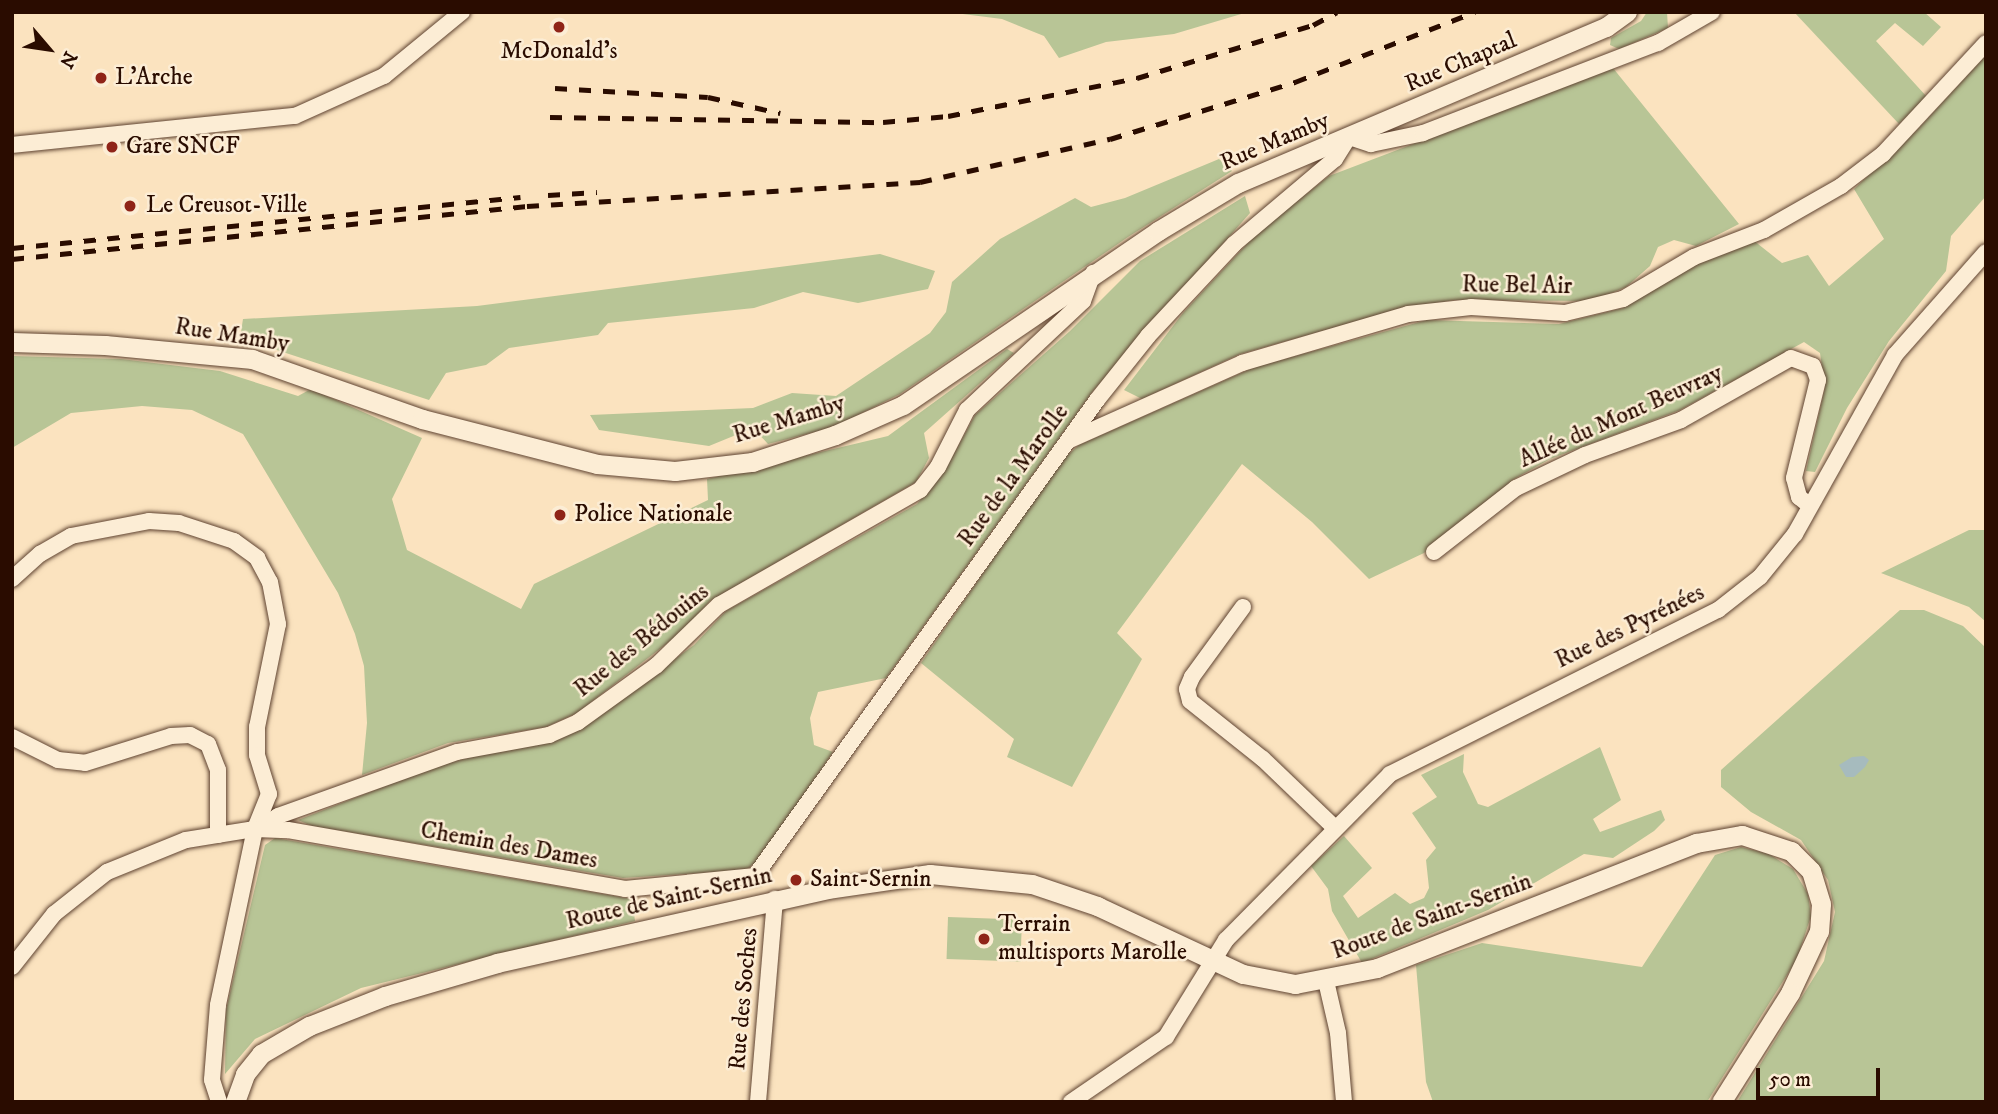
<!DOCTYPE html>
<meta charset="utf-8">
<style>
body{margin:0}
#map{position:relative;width:1998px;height:1114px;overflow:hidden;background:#fbe3bf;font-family:"IM FELL DW Pica",serif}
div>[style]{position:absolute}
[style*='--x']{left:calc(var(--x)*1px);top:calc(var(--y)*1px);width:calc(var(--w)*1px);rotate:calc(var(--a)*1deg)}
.green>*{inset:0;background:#b8c596;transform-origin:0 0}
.water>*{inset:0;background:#a6bbbe}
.roads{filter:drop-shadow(0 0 2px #5e4230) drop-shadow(0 0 2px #5e4230)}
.minor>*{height:16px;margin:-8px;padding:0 8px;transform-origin:8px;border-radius:8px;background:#fcedd5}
.tertiary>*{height:19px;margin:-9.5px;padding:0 9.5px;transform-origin:9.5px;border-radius:9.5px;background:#fcedd5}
.rail>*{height:5px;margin-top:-2.5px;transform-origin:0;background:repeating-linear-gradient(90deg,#2a0c00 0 12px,transparent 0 24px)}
.dots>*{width:19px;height:19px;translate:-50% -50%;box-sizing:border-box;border:4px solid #fcedd5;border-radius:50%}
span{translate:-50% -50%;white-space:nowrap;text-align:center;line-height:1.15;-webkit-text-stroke:5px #fcedd5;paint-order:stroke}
.poi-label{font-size:24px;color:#2a0c00}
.left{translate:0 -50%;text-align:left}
.street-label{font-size:24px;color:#2a0c00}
.frame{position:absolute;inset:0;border:14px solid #2a0c00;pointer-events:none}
.north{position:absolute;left:14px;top:14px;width:70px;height:70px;-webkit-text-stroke:5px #fcedd5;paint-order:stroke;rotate:119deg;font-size:19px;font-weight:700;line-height:28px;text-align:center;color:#2a0c00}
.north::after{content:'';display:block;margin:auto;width:24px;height:32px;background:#2a0c00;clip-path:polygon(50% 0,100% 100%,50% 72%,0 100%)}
.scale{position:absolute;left:1756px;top:1068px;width:124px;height:32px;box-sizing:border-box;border:4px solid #2a0c00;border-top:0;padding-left:9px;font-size:21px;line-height:24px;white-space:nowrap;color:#2a0c00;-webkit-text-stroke:5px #fcedd5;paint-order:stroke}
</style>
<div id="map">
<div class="green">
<div style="clip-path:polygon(947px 12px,1248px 12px,1174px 34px,1106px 42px,1059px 58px,1044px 36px,1002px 19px)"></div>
<div style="clip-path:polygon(1647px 12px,1667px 12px,1668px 28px,1619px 49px,1610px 45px,1611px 38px,1641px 21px)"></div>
<div style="clip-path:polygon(1794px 12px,1924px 12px,1941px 27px,1923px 46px,1895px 23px,1876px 41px,1927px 97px,1899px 124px)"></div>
<div style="clip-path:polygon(1986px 55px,1986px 196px,1951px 236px,1946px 271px,1889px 341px,1847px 408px,1815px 472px,1806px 471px,1825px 387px,1820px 353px,1804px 342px,1680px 410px,1550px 459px,1514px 479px,1424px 553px,1369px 579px,1312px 522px,1242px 464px,1117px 633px,1142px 659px,1072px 787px,1007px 757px,1014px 739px,921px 663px,1060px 462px,1079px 445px,1255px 367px,1427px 320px,1559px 324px,1623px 308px,1691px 265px,1753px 240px,1782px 263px,1808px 255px,1829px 286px,1884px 239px,1854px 189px,1917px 130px)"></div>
<div style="clip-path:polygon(1613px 68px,1739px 224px,1696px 246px,1674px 240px,1658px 247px,1650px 266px,1626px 287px,1592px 301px,1454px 300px,1394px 311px,1240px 354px,1142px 399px,1124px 390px,1183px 313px,1258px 232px,1329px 176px)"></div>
<div style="clip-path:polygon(1219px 159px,1232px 171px,1128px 237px,900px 394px,834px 427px,768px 444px,753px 428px,709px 446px,599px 430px,590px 415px,753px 408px,792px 393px,836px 396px,930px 333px,946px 312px,952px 282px,1000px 239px,1075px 198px,1091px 207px,1125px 198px)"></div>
<div style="clip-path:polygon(1245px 196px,1250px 213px,1093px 391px,886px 678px,818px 692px,810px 718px,814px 745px,833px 752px,762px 857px,746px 870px,623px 878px,312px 826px,298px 820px,437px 766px,577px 730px,694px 645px,726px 611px,917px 504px,944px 472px,975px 415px,1070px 331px,1140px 261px)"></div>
<div style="clip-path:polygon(880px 254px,935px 271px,928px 289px,858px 303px,803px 292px,754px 308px,608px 323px,598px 335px,509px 348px,486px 365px,446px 373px,429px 400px,240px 338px,243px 319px,477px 306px)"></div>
<div style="clip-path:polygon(1007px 349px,1014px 353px,924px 433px,929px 458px,916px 482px,710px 601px,683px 631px,577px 713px,546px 727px,448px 743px,362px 775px,367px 723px,364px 666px,355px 634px,338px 593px,243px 434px,192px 410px,142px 406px,71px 413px,12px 448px,12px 356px,121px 359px,220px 371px,298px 396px,311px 389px,422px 438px,392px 499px,407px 550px,521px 609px,534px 584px,708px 500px,707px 479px,888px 436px)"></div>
<div style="clip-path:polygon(1969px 530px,1986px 530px,1986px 622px,1969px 607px,1881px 573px)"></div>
<div style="clip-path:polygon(1900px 610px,1924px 610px,1963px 626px,1986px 648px,1986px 1102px,1737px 1102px,1824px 961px,1835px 912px,1828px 880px,1801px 840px,1751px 812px,1721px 787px,1721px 770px)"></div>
<div style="clip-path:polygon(1600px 747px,1621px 800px,1593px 819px,1600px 832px,1661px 810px,1665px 820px,1654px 831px,1613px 858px,1584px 854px,1488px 910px,1362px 963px,1332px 911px,1328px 889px,1311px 866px,1344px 836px,1372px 868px,1343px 896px,1358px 918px,1395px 893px,1410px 904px,1424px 898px,1429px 888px,1426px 860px,1436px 848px,1412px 813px,1437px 797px,1421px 775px,1464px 754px,1463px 772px,1478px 804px,1488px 807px)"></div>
<div style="clip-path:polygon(275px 838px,632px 899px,635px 921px,361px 988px,255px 1039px,225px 1074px,226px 1010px,265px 845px)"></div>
<div style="clip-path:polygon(1741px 847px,1769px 854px,1793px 869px,1808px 894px,1811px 916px,1797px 959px,1707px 1102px,1433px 1102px,1426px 1082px,1416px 965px,1482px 943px,1642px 967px,1715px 855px)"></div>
<div style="left:948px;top:917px;width:74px;height:42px;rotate:2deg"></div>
</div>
<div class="water">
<div style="clip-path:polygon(1864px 756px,1869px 760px,1865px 767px,1854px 777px,1846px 777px,1839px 765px,1852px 757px)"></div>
</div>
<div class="roads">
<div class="minor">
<div style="--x:12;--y:145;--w:284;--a:-5.9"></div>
<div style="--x:295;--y:116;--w:98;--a:-24.2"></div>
<div style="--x:384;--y:76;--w:101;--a:-39.4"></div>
<div style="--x:1070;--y:440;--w:188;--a:-24.1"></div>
<div style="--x:1242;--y:363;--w:173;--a:-16.4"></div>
<div style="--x:1408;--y:314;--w:63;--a:-6.3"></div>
<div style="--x:1471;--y:307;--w:94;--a:3.7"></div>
<div style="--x:1565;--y:313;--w:60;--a:-13.6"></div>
<div style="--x:1623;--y:299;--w:82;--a:-30.6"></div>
<div style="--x:1694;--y:257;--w:75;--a:-21.1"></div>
<div style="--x:1764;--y:230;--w:89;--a:-29.7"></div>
<div style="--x:1841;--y:186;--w:53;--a:-37.3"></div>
<div style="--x:1883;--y:154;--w:151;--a:-47.1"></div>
<div style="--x:1434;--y:552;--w:104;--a:-38"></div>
<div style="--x:1516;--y:488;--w:76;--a:-25.6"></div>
<div style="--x:1585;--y:455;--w:102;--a:-20"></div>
<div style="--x:1681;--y:420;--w:126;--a:-29.4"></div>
<div style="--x:1791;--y:358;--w:23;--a:20"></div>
<div style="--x:1813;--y:366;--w:15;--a:70"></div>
<div style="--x:1818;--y:380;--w:101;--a:103.8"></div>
<div style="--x:1794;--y:478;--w:20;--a:75"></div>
<div style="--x:1799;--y:497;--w:14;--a:39"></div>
<div style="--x:12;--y:579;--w:38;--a:-42"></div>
<div style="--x:40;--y:554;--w:36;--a:-30"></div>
<div style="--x:71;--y:536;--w:79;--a:-10.9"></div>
<div style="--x:149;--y:521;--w:30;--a:4"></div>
<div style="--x:179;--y:523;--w:58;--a:18.1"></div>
<div style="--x:234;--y:541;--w:29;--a:36"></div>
<div style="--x:257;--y:558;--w:27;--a:62"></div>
<div style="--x:270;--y:582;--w:43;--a:79.2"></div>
<div style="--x:278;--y:624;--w:105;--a:101.5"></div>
<div style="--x:257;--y:727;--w:28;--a:90"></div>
<div style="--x:257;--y:755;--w:41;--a:72.9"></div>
<div style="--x:269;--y:794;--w:38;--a:112"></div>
<div style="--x:255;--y:829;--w:180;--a:101.9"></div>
<div style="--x:218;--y:1005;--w:75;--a:94.6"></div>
<div style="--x:212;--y:1080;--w:23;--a:72"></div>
<div style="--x:1243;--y:607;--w:87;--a:126.1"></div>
<div style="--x:1192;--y:677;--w:13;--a:113"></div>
<div style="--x:1187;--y:689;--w:12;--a:76"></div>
<div style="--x:1190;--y:701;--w:93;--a:38.5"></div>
<div style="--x:1263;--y:759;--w:98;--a:43.8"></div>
<div style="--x:12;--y:737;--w:51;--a:26.6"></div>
<div style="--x:58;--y:760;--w:27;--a:6"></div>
<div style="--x:85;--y:763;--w:90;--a:-17.4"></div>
<div style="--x:171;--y:736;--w:19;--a:-3"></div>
<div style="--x:190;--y:735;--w:20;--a:27"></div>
<div style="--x:208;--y:744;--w:28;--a:69"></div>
<div style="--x:218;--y:770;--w:65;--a:90"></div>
<div style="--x:255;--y:829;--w:26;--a:-29"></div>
<div style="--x:278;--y:816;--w:190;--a:-19.7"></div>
<div style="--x:457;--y:752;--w:94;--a:-10.5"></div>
<div style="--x:549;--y:735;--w:32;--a:-24"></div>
<div style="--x:578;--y:722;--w:97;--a:-35.8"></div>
<div style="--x:657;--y:665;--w:86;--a:-44.1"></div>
<div style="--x:719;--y:605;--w:232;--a:-29.8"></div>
<div style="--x:920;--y:490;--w:29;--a:-52"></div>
<div style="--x:938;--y:467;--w:64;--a:-63"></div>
<div style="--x:967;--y:410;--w:159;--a:-43.2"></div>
<div style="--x:1083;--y:301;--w:30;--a:-70"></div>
<div style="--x:12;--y:967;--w:68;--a:-51.6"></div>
<div style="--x:54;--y:914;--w:68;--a:-38.4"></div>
<div style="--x:107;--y:872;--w:85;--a:-22.1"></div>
<div style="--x:186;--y:840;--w:70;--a:-9.1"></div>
<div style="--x:255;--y:829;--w:33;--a:2"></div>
<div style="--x:288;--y:830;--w:342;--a:9.9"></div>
<div style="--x:625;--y:889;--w:131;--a:-5.7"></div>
<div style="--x:755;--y:876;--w:586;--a:-54.3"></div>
<div style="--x:1097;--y:400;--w:82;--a:-51.4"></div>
<div style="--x:1148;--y:336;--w:126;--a:-46.9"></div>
<div style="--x:1234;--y:244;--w:132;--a:-40.1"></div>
<div style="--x:1335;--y:159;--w:26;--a:-58"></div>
<div style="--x:1349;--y:137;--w:23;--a:18"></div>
<div style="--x:1371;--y:144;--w:53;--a:-11.9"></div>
<div style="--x:1423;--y:133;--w:252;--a:-21"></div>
<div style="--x:1658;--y:43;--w:62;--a:-29.9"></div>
<div style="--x:1326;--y:981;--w:53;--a:77"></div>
<div style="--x:1338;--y:1033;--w:69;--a:85"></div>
<div style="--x:758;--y:1102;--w:204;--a:-85.2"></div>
<div style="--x:1071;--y:1102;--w:115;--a:-34.4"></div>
<div style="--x:1166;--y:1037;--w:114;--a:-58.3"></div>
<div style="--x:1226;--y:940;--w:233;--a:-45.3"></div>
<div style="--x:1390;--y:774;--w:367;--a:-26.6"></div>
<div style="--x:1718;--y:610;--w:53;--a:-38.2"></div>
<div style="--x:1760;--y:577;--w:55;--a:-50.9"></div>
<div style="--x:1795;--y:534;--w:205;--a:-60.8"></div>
<div style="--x:1895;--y:355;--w:137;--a:-48.5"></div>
</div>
<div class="tertiary">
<div style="--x:12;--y:342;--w:93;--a:1.8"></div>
<div style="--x:105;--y:345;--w:148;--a:5.4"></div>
<div style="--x:252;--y:359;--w:180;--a:19.4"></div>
<div style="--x:422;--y:419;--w:181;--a:14.4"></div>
<div style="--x:597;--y:464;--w:78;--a:5.1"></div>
<div style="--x:675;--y:471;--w:78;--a:-6.7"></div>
<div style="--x:752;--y:462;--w:87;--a:-18"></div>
<div style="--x:835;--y:435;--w:74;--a:-23.8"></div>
<div style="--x:903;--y:405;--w:309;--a:-34.3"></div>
<div style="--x:1158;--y:231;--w:93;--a:-31"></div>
<div style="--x:1238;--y:183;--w:400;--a:-23"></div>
<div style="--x:1606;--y:27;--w:26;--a:-36"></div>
<div style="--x:235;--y:1102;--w:30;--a:-70"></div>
<div style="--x:245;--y:1074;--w:26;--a:-51"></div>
<div style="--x:261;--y:1054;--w:56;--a:-30.3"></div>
<div style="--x:309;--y:1026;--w:82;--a:-21.5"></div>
<div style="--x:385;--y:996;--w:117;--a:-16.4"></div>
<div style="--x:497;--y:963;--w:338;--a:-12.6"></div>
<div style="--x:827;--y:889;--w:104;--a:-8.3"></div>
<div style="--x:930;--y:874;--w:102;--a:5.6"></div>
<div style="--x:1032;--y:884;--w:69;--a:18.7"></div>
<div style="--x:1097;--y:906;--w:161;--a:25"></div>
<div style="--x:1243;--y:974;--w:53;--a:10.9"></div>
<div style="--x:1295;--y:984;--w:84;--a:-11"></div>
<div style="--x:1377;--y:968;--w:343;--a:-21.4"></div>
<div style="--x:1696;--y:843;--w:47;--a:-9.9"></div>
<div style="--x:1742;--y:835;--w:52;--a:18.1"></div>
<div style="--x:1791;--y:851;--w:28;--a:45"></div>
<div style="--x:1811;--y:871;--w:34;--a:73"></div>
<div style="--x:1821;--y:904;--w:27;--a:94"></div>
<div style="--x:1819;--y:931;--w:68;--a:115.1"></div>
<div style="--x:1790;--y:993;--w:129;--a:122.3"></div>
</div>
</div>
<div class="rail">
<div style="--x:555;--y:88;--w:153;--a:3.4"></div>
<div style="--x:708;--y:97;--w:74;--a:12.5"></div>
<div style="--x:550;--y:117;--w:333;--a:0.9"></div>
<div style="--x:883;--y:122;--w:65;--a:-5.3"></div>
<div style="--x:948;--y:116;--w:193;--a:-11.4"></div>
<div style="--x:1137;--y:78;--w:184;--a:-16.8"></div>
<div style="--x:1313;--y:25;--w:27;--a:-28"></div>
<div style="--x:548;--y:195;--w:49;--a:-3.5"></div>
<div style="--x:12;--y:248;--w:511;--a:-5.73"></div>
<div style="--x:12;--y:259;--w:518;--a:-5.88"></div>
<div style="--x:527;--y:206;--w:394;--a:-3.5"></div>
<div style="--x:920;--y:182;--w:195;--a:-12.8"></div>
<div style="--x:1110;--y:139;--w:194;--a:-17.1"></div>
<div style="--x:1295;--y:82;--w:193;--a:-21.3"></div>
</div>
<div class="dots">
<div style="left:559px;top:27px;background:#8f2418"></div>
<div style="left:101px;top:78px;background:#8f2418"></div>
<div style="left:112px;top:147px;background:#8f2418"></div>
<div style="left:130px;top:206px;background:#8f2418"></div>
<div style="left:560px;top:515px;background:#8f2418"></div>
<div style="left:796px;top:880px;background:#8f2418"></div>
<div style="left:984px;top:939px;background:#8f2418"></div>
</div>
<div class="poi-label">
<span style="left:559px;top:52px">McDonald's</span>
<span class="left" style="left:115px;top:78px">L'Arche</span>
<span class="left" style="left:126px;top:147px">Gare SNCF</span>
<span class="left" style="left:146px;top:206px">Le Creusot-Ville</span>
<span class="left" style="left:574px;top:515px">Police Nationale</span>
<span class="left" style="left:810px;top:880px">Saint-Sernin</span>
<span class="left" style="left:998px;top:939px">Terrain<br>multisports Marolle</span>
</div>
<div class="street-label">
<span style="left:1461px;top:63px;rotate:-23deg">Rue Chaptal</span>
<span style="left:1275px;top:142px;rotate:-23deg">Rue Mamby</span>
<span style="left:1517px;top:286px;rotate:1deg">Rue Bel Air</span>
<span style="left:232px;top:336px;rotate:9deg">Rue Mamby</span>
<span style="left:1621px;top:417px;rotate:-24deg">Allée du Mont Beuvray</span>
<span style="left:789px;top:420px;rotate:-17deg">Rue Mamby</span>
<span style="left:1014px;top:476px;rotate:-54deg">Rue de la Marolle</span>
<span style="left:1630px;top:627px;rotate:-26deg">Rue des Pyrénées</span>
<span style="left:642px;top:641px;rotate:-39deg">Rue des Bédouins</span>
<span style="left:509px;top:846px;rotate:10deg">Chemin des Dames</span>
<span style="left:669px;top:899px;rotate:-13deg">Route de Saint-Sernin</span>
<span style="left:1432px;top:917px;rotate:-20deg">Route de Saint-Sernin</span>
<span style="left:744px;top:999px;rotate:-85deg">Rue des Soches</span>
</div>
<div class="frame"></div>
<div class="north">N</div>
<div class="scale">50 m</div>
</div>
